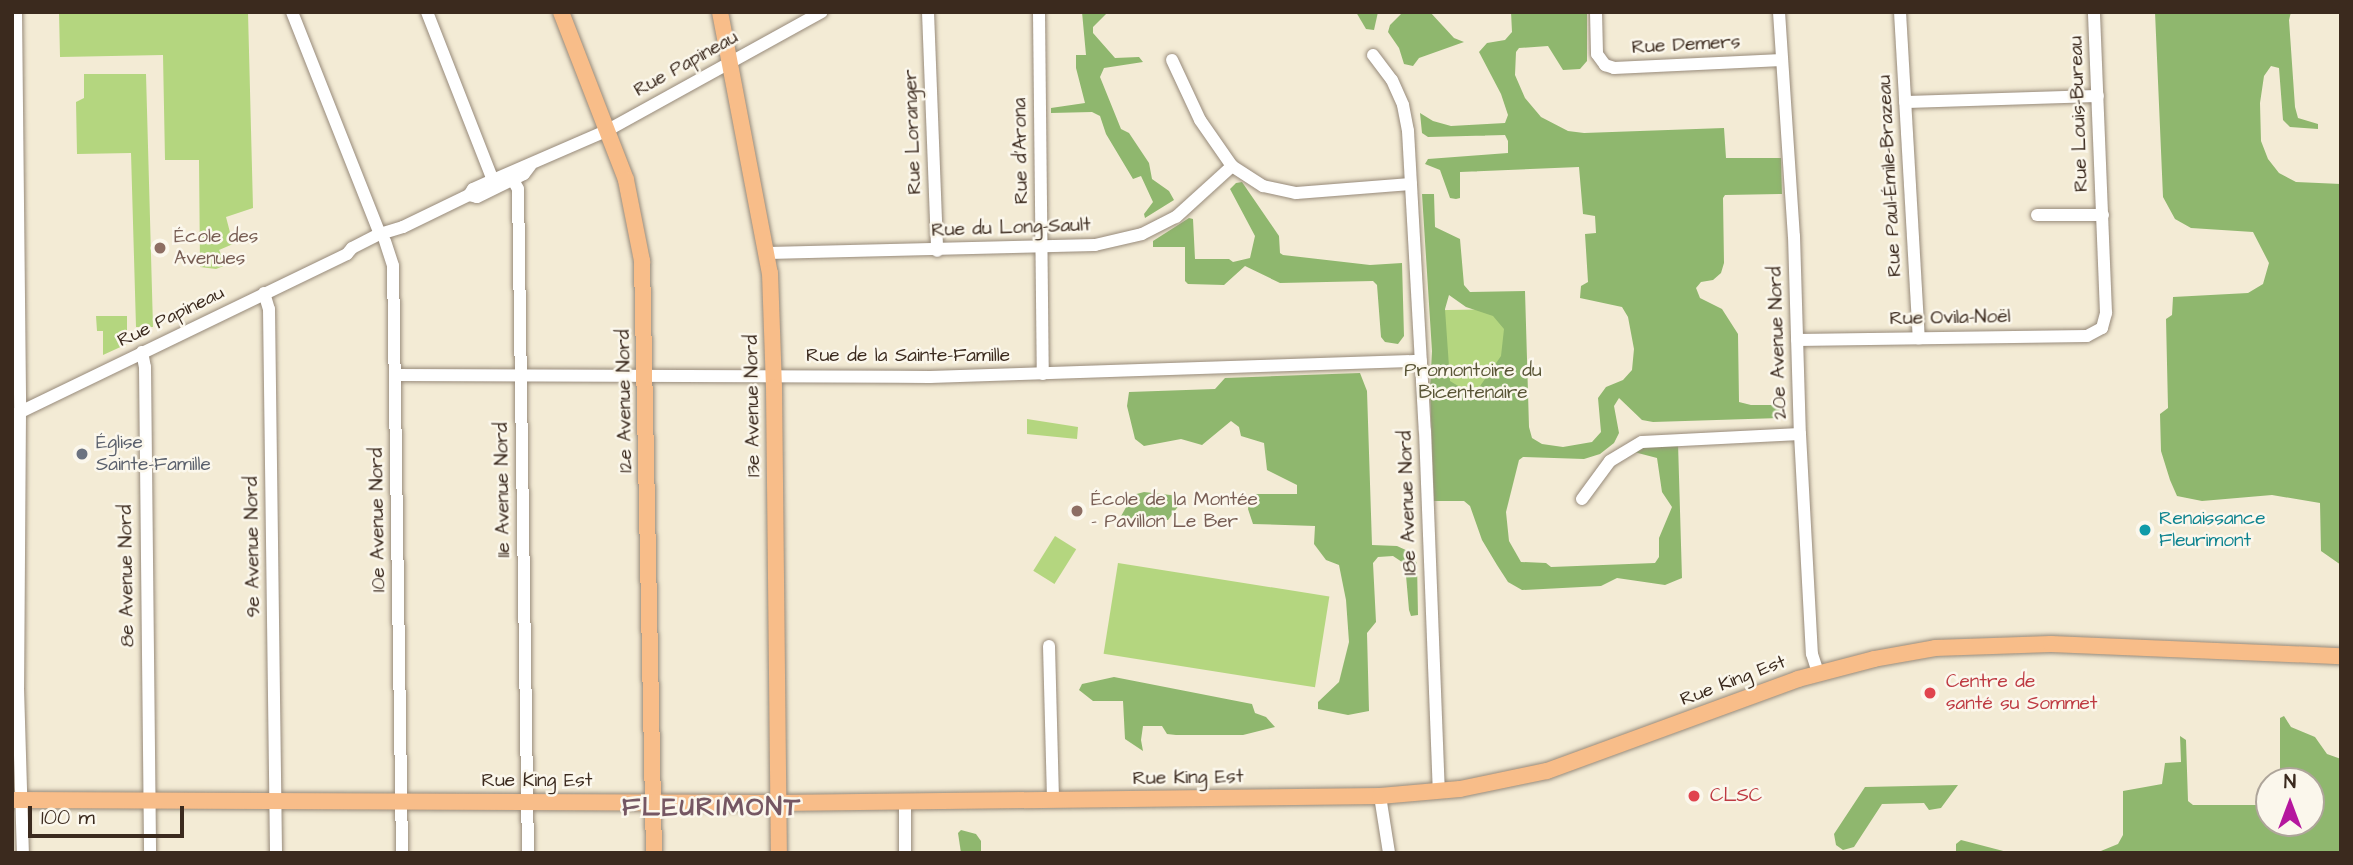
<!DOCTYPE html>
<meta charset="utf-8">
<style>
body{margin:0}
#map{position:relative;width:2353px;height:865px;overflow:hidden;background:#f3ebd5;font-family:"Architects Daughter",sans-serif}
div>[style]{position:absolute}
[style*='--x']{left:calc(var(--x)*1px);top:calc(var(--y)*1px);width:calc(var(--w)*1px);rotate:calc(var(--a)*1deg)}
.green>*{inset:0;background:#b4d67f;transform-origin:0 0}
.forest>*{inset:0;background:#8fb76e}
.roads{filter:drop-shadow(0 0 2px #978a7a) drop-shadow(0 0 2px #978a7a)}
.minor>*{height:12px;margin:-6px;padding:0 6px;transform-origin:6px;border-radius:6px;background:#fff}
.major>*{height:16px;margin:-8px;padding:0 8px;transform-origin:8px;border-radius:8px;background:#f8bd89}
.dots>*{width:19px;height:19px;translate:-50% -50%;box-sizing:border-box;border:4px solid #fbf7ec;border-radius:50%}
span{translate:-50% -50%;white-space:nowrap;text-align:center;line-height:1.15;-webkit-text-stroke:5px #fbf7ec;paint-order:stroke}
.street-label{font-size:19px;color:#3b2a1e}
.education-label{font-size:19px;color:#785e54}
.left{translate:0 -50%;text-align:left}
.park-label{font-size:19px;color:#595536}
.worship-label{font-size:19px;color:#5b616d}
.culture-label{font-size:19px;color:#0d838f}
.health-label{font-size:19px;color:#be3a42}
.district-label{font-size:26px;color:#755763;font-weight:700;letter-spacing:2px}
.frame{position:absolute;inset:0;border:14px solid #3b2a1e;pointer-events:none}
.north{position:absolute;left:2255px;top:767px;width:70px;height:70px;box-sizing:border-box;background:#fbf7ec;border:2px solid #aea59a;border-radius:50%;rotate:0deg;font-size:19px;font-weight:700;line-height:28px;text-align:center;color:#3b2a1e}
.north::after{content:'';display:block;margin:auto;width:24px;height:32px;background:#b5179e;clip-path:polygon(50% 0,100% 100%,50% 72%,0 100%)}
.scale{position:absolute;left:28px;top:806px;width:156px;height:32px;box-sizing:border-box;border:4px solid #3b2a1e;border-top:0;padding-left:9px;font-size:21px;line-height:24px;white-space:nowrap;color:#3b2a1e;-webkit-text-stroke:5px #fbf7ec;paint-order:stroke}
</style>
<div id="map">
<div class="green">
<div style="clip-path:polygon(59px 12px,248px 12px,253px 208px,226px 217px,233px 244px,219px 250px,226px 265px,216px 269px,200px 267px,199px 160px,165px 160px,163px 55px,60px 57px)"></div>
<div style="clip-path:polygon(84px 74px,146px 74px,153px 327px,136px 327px,131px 153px,77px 154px,76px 102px,84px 98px)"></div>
<div style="left:1507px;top:309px;width:143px;height:73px;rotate:89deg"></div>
<div style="clip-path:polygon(96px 316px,127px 316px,127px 344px,103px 355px,103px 331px,97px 331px)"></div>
<div style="clip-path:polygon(1027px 419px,1078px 427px,1077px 439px,1027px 434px)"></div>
<div style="left:1055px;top:536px;width:25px;height:41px;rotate:32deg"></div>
<div style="left:1118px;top:563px;width:214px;height:92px;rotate:9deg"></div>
</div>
<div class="forest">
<div style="clip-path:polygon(1082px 12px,1108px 12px,1093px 27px,1093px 33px,1115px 58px,1139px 57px,1143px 62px,1104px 68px,1100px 77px,1121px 129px,1129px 133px,1149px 163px,1152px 179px,1169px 191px,1174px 200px,1145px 218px,1144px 214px,1153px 202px,1141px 176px,1133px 179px,1106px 134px,1100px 116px,1092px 112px,1051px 113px,1051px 108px,1085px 103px,1076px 68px,1076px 55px,1086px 55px)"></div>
<div style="clip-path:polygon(1356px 12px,1378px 12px,1374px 30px,1366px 29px)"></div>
<div style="clip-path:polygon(1403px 12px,1430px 12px,1454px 38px,1464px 42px,1419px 58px,1413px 66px,1404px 64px,1399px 48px,1388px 32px,1390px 25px)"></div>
<div style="clip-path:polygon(evenodd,1511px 12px,1587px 12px,1587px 61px,1580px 69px,1563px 70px,1548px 46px,1519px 48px,1516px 52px,1515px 75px,1525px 98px,1541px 117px,1568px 131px,1584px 133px,1724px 128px,1726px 158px,1781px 158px,1782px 194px,1725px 195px,1723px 198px,1724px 263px,1721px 273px,1713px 280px,1701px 282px,1696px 288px,1700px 298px,1722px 309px,1738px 334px,1739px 402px,1751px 405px,1785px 405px,1781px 418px,1653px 422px,1642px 420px,1619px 398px,1614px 406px,1619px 433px,1614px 443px,1600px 454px,1584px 459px,1523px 457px,1519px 460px,1506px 512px,1509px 541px,1521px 562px,1546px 563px,1551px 567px,1655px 563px,1659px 557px,1659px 538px,1672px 507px,1662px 492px,1657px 458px,1634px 452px,1636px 448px,1678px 443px,1682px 578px,1665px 585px,1617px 578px,1601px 586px,1522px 590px,1508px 582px,1497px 565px,1482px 540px,1470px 506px,1464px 501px,1434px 501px,1430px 390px,1432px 351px,1422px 194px,1434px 194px,1435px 227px,1460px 239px,1464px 285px,1470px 292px,1525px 291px,1529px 427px,1532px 438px,1542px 444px,1563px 447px,1592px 442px,1601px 432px,1598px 398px,1606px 387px,1623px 380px,1632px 370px,1634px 349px,1628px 317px,1622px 307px,1580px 298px,1581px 286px,1588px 282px,1585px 234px,1596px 233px,1595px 216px,1583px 214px,1579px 167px,1460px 172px,1460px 198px,1456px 199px,1450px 198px,1440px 170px,1425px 164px,1428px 159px,1508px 153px,1508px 141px,1505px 135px,1428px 137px,1422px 133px,1420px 113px,1433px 121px,1451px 126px,1505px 123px,1508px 115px,1501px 94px,1479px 52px,1487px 43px,1505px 40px,1512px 32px,1511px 12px,1449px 295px,1466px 307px,1493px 316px,1504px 329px,1501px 356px,1478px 389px,1468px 392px,1450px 381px,1445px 309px,1449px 295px)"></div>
<div style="clip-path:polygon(2155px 12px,2291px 12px,2289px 20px,2295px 107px,2298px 118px,2318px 124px,2318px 129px,2290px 127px,2283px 120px,2279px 68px,2271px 66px,2264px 76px,2260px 103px,2261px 141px,2268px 159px,2279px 173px,2296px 182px,2341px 184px,2341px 565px,2321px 551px,2320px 503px,2272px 495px,2202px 501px,2177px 496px,2170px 480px,2161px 451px,2160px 414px,2168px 408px,2166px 319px,2172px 315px,2173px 297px,2248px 293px,2263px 284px,2269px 263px,2253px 232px,2191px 228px,2175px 219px,2163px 197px)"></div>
<div style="clip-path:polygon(1242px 182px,1279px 236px,1280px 253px,1283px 255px,1370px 265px,1402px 263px,1404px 336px,1398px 344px,1385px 342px,1381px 337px,1377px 285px,1373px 281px,1280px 283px,1245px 266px,1224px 285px,1188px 284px,1185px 281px,1185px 247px,1153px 247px,1153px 241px,1189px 218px,1193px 219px,1195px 259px,1229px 259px,1233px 262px,1250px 258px,1255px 236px,1230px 189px,1236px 183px)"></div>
<div style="clip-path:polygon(1360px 373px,1367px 391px,1372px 545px,1397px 546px,1408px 551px,1417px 563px,1418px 615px,1411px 616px,1409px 610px,1405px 564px,1393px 556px,1378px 557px,1373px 563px,1376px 622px,1367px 633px,1369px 711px,1348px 715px,1318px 709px,1318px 702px,1339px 682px,1349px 642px,1346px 600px,1339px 565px,1326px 560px,1314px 544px,1315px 526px,1253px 524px,1248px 509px,1251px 494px,1297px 494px,1297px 485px,1267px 470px,1264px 443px,1241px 436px,1239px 427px,1231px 421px,1202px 445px,1181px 439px,1144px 446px,1135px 439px,1127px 406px,1129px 392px,1215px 389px,1225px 378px)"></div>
<div style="clip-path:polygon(1144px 492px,1179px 496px,1182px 501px,1168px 520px,1120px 518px,1133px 495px)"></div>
<div style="clip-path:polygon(1114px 677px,1252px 704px,1255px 713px,1266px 717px,1275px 727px,1243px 735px,1176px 735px,1167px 734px,1162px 726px,1143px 726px,1141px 740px,1143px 751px,1125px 739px,1123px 701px,1093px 701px,1079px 690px,1082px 684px)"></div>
<div style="clip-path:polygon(2284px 716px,2291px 727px,2315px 737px,2327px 754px,2341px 759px,2341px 853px,2096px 853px,2118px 844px,2123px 835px,2123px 791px,2162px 784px,2165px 763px,2181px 762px,2180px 736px,2186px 740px,2188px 801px,2193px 805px,2269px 805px,2269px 823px,2311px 823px,2311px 781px,2280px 781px,2280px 718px)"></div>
<div style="clip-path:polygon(1958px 785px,1941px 808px,1929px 810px,1924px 803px,1882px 804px,1854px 847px,1843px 850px,1836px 845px,1834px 834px,1865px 787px)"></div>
<div style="clip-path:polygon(961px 830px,976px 834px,981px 841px,981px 853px,961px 853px,958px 833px)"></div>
<div style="clip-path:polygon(1961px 840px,2011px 853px,1956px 853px,1956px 844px)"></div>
</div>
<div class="roads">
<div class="minor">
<div style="--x:16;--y:12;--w:400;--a:89.4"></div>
<div style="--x:20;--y:412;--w:276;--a:90.4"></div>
<div style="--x:18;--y:688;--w:165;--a:88.3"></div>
<div style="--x:292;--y:12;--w:239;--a:68.4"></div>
<div style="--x:427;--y:12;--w:180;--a:68.6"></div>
<div style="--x:928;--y:12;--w:239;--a:87.8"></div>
<div style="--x:1039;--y:12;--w:362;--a:89.4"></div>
<div style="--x:1596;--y:12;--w:42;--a:88.6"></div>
<div style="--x:1597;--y:54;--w:14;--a:54"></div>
<div style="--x:1605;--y:65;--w:9;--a:18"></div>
<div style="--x:1614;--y:68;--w:168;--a:-2.7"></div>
<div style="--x:1779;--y:12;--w:225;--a:86.2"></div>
<div style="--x:1794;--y:236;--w:198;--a:88.3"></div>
<div style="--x:1800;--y:434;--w:220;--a:86.9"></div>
<div style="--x:1812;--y:654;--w:20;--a:72"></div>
<div style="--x:1900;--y:12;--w:327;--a:86.7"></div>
<div style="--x:1373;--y:55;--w:31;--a:53"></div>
<div style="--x:1392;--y:80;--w:27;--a:66"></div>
<div style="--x:1403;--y:105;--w:26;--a:79"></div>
<div style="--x:1408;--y:131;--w:300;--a:86.8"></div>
<div style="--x:1425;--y:431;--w:361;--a:87.8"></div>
<div style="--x:1172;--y:60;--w:66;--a:65"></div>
<div style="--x:1200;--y:120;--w:56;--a:55.2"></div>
<div style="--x:1232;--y:166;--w:37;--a:33"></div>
<div style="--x:1263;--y:186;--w:34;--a:12"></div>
<div style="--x:1296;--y:193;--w:115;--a:-4.5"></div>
<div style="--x:1905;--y:102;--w:193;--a:-1.8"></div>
<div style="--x:513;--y:180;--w:10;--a:61"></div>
<div style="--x:518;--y:189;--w:664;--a:89.14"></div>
<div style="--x:469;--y:195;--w:8;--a:14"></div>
<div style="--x:477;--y:197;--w:52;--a:-26.1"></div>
<div style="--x:524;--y:174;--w:10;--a:-53"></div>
<div style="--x:2037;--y:215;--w:66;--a:0"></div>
<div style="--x:385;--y:241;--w:26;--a:72"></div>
<div style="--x:393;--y:266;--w:587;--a:89.12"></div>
<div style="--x:768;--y:253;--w:327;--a:-1.4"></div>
<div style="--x:1095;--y:245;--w:48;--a:-13.2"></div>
<div style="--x:1142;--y:234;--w:38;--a:-27"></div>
<div style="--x:1176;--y:217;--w:76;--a:-42.3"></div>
<div style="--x:264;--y:293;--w:17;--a:73"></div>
<div style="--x:269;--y:309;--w:544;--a:89.26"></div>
<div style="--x:1797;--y:340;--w:290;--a:-0.8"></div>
<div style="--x:2087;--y:336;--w:17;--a:-28"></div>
<div style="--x:2102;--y:328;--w:16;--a:-75"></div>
<div style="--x:2106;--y:313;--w:301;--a:-92.3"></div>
<div style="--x:142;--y:352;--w:15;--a:79"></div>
<div style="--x:145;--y:367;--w:486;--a:89.4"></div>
<div style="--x:395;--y:375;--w:535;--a:0.21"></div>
<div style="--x:930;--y:377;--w:491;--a:-1.9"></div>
<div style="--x:12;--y:416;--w:372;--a:-25.8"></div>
<div style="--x:347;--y:254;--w:8;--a:-50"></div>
<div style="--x:352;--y:248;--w:31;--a:-27"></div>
<div style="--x:380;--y:234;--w:24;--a:-17"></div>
<div style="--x:403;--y:227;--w:73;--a:-25.9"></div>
<div style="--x:469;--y:195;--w:7;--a:-56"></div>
<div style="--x:473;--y:189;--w:22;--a:-24"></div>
<div style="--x:493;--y:180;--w:125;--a:-23.5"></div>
<div style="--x:608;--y:130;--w:244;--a:-28.9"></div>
<div style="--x:1582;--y:499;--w:47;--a:-53.6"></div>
<div style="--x:1610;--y:461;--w:37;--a:-31"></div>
<div style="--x:1642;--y:442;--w:158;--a:-2.9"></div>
<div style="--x:1049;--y:646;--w:155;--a:88.5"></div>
<div style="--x:1380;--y:796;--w:58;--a:81"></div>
<div style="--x:905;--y:853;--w:51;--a:-90"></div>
</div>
<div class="major">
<div style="--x:561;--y:12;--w:180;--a:68.8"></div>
<div style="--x:626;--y:180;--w:83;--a:78.8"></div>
<div style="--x:642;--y:261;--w:592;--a:88.84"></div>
<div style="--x:720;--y:12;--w:266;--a:79.2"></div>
<div style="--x:770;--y:273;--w:114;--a:88"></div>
<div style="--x:774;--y:387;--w:466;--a:89.4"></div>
<div style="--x:12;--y:800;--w:766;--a:0.22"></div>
<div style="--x:778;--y:803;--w:602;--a:-0.67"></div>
<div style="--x:1380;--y:796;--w:80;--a:-5"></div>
<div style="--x:1460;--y:789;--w:89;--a:-11.7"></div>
<div style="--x:1547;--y:771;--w:267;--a:-20.1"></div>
<div style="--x:1798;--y:679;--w:79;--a:-14.7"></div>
<div style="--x:1874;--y:659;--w:62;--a:-10.2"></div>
<div style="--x:1935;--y:648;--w:116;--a:-2"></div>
<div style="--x:2051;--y:644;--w:290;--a:2.4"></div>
</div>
</div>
<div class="dots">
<div style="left:160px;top:248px;background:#8d6e63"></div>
<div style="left:82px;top:454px;background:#6b7280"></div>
<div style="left:1077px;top:511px;background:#8d6e63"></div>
<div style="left:2145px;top:530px;background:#0f9aa8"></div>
<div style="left:1930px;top:693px;background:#e0444e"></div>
<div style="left:1694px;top:796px;background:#e0444e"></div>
</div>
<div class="street-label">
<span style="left:1686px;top:45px;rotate:-3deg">Rue Demers</span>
<span style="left:686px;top:64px;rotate:-29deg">Rue Papineau</span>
<span style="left:2079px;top:114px;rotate:-92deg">Rue Louis-Bureau</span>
<span style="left:913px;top:132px;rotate:-92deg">Rue Loranger</span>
<span style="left:1021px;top:151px;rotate:-91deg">Rue d'Arona</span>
<span style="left:1890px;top:176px;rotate:-93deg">Rue Paul-Émile-Brazeau</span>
<span style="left:1011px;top:228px;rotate:-2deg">Rue du Long-Sault</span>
<span style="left:171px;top:317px;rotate:-26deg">Rue Papineau</span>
<span style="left:1950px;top:318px;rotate:-1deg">Rue Ovila-Noël</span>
<span style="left:1778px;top:343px;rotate:-92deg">20e Avenue Nord</span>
<span style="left:908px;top:356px">Rue de la Sainte-Famille</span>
<span style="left:625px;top:401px;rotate:-91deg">12e Avenue Nord</span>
<span style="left:753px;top:406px;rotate:-91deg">13e Avenue Nord</span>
<span style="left:503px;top:490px;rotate:-91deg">11e Avenue Nord</span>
<span style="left:1408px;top:503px;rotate:-92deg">18e Avenue Nord</span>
<span style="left:378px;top:520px;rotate:-91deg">10e Avenue Nord</span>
<span style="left:253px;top:547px;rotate:-91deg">9e Avenue Nord</span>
<span style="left:127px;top:576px;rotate:-91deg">8e Avenue Nord</span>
<span style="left:1733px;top:681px;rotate:-21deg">Rue King Est</span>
<span style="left:1188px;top:778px;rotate:-1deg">Rue King Est</span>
<span style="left:537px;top:781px">Rue King Est</span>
</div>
<div class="education-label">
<span class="left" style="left:174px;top:248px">École des<br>Avenues</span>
<span class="left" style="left:1091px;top:511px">École de la Montée<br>- Pavillon Le Ber</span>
</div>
<div class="park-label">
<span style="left:1473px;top:382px">Promontoire du<br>Bicentenaire</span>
</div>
<div class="worship-label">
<span class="left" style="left:96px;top:454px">Église<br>Sainte-Famille</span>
</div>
<div class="culture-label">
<span class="left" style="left:2159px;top:530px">Renaissance<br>Fleurimont</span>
</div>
<div class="health-label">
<span class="left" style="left:1946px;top:693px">Centre de<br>santé su Sommet</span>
<span class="left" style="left:1710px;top:796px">CLSC</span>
</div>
<div class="district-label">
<span style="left:712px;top:808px">FLEURIMONT</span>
</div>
<div class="frame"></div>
<div class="north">N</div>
<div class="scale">100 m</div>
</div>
